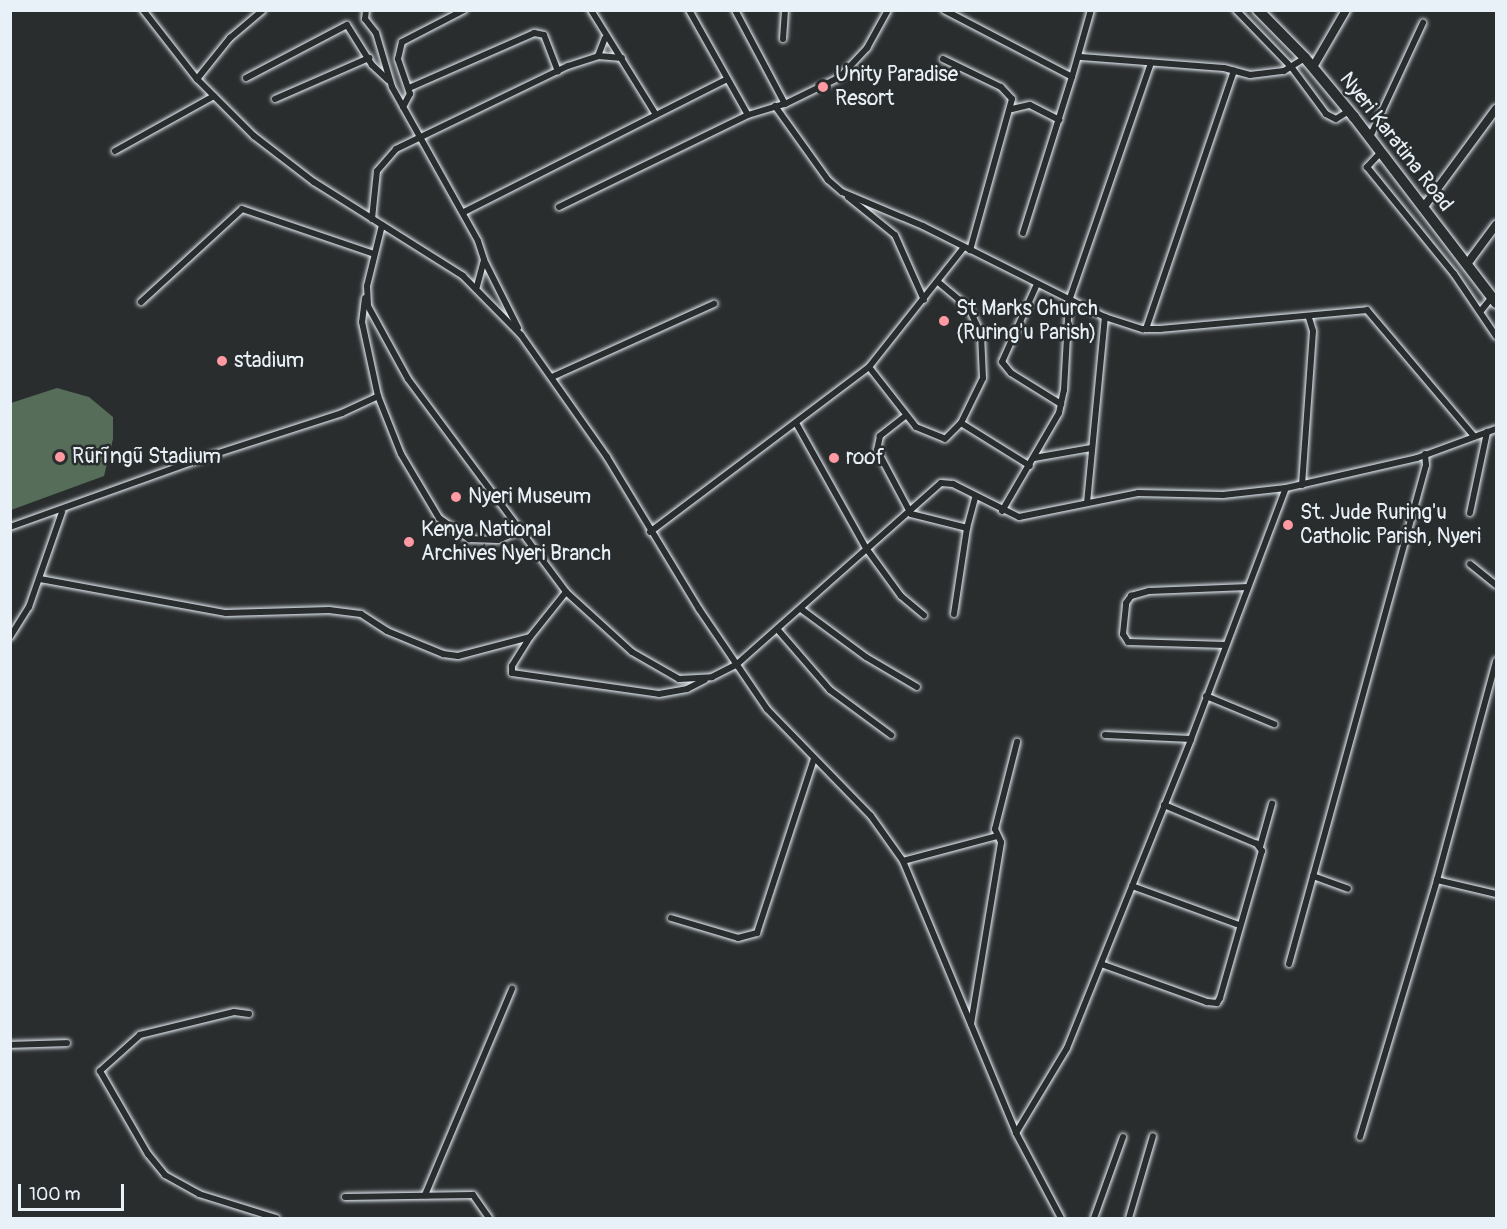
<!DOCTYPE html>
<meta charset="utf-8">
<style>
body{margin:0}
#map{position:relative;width:1507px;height:1229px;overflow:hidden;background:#2a2d2e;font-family:Pangolin,sans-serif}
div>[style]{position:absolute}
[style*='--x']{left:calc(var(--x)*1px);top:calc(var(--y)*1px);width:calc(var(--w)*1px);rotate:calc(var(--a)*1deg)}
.green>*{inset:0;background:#566d5a}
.roads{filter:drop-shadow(0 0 2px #e8f1f8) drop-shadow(0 0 2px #e8f1f8)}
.minor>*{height:6px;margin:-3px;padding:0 3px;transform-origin:3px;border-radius:3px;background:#2a2d2e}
.tertiary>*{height:8px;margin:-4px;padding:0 4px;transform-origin:4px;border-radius:4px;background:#2a2d2e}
.trunk>*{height:10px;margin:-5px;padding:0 5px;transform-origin:5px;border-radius:5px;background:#2a2d2e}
.dots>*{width:16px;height:16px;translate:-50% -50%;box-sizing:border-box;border:3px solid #2a2d2e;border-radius:50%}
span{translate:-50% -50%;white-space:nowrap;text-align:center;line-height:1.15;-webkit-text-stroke:5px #2a2d2e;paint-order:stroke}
.poi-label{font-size:21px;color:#e8f1f8}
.left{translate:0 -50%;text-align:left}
.street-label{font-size:21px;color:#e8f1f8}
.frame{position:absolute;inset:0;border:12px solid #e8f1f8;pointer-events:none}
.scale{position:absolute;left:18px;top:1184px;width:106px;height:27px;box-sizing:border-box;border:3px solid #e8f1f8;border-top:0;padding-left:8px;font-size:18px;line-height:21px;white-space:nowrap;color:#e8f1f8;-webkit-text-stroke:4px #2a2d2e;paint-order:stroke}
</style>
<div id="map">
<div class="green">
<div style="clip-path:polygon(57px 388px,89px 397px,113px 417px,113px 439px,104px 476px,11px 510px,11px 403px)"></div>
</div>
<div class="roads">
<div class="minor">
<div style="--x:143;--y:10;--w:88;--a:52"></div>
<div style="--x:197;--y:79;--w:81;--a:45"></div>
<div style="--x:254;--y:136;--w:76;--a:37.5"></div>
<div style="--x:314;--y:182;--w:176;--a:32.2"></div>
<div style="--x:463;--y:276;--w:83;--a:45.5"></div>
<div style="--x:521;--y:335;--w:149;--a:54.8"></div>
<div style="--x:607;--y:457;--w:178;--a:58.8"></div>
<div style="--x:699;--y:609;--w:121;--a:55.8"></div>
<div style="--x:767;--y:709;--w:149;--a:45.8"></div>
<div style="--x:871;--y:816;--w:55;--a:54.6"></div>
<div style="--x:903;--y:861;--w:295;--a:67.4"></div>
<div style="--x:1016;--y:1133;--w:96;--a:62.1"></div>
<div style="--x:366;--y:10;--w:9;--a:96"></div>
<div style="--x:365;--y:19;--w:18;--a:52"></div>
<div style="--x:376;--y:33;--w:56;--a:73.5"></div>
<div style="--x:392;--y:87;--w:176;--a:60.8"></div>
<div style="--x:478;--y:241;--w:20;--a:72"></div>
<div style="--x:484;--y:260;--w:28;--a:105"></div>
<div style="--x:591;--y:10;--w:123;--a:58.2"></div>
<div style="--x:689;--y:10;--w:120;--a:60.7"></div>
<div style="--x:748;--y:115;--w:39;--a:-17"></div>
<div style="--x:785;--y:104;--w:61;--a:-26.1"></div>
<div style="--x:840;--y:77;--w:40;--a:-47"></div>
<div style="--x:867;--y:48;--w:43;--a:-61.1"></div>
<div style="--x:735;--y:10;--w:106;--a:62"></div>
<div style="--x:944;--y:10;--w:144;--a:27.6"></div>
<div style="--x:1072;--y:77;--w:70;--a:-74.2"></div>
<div style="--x:1236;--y:10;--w:81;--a:46"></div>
<div style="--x:1292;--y:68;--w:57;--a:53.5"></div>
<div style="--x:1326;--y:114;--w:11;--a:27"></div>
<div style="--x:1336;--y:119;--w:15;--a:-32"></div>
<div style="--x:783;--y:39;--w:29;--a:-86"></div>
<div style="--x:598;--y:56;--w:19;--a:-69"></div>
<div style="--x:1081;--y:57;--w:143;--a:4.4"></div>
<div style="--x:1224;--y:68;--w:27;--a:15"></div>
<div style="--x:1250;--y:75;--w:34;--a:-7"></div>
<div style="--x:1284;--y:71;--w:25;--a:-32"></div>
<div style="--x:943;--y:59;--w:64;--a:25.8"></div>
<div style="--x:1001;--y:87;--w:16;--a:47"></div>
<div style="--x:1012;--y:99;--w:157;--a:105.5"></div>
<div style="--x:246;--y:78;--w:114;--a:-27.7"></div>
<div style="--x:347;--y:25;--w:47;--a:58"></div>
<div style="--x:372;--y:65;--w:22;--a:43"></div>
<div style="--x:197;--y:79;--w:53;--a:-51.2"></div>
<div style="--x:230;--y:38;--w:43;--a:-40.3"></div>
<div style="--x:409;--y:88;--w:137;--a:-23.7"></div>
<div style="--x:534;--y:33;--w:10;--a:11"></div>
<div style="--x:544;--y:35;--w:39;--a:69"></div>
<div style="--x:275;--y:99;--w:103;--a:-23.6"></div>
<div style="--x:775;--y:106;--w:91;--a:54.4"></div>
<div style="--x:828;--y:180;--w:18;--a:41"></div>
<div style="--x:842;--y:192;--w:88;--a:22.8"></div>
<div style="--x:923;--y:226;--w:203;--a:26.6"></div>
<div style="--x:1105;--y:317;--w:40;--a:18"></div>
<div style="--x:1143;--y:329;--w:17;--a:0"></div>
<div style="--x:1160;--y:329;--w:208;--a:-5.2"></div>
<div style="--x:1367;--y:310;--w:165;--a:49.7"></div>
<div style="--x:403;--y:107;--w:15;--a:-62"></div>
<div style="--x:410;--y:94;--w:37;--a:-109"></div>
<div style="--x:398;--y:59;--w:17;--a:-77"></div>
<div style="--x:402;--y:42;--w:70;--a:-27.3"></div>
<div style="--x:1012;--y:109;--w:18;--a:-13"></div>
<div style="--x:1030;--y:105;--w:33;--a:27"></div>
<div style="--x:1370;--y:137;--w:126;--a:-65.1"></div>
<div style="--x:115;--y:151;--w:113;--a:-29.1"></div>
<div style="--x:1381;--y:152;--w:21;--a:133"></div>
<div style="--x:1367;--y:167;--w:138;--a:50.9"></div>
<div style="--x:1454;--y:274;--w:75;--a:55.9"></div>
<div style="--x:848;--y:197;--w:60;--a:39"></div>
<div style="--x:895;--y:235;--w:71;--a:66"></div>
<div style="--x:559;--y:207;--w:210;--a:-26"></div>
<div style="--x:464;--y:212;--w:292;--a:-26.8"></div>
<div style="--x:372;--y:219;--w:48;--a:-84.1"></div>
<div style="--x:377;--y:171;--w:29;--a:-49"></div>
<div style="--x:396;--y:149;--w:191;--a:-25.8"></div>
<div style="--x:568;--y:66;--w:32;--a:-18"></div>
<div style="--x:598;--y:56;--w:24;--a:5"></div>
<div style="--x:382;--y:225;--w:63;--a:103.8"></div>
<div style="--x:367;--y:286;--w:20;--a:87"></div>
<div style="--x:368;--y:306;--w:83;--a:61.3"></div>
<div style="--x:408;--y:379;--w:265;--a:53.4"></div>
<div style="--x:566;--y:592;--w:89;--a:42.3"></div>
<div style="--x:632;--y:652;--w:54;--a:29.9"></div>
<div style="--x:679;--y:679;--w:33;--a:-3"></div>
<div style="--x:712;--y:677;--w:27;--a:-27"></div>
<div style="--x:736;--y:665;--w:274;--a:-41.6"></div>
<div style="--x:941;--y:483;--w:12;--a:5"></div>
<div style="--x:953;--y:484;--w:74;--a:26.6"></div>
<div style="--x:1019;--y:517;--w:121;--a:-11.4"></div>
<div style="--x:1138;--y:493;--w:85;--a:1.3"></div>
<div style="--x:1223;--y:495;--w:63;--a:-6.3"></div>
<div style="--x:1286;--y:488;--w:134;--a:-12.9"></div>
<div style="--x:1417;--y:458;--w:84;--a:-20.2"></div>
<div style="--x:1023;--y:233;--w:164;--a:-72.6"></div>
<div style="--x:484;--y:260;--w:76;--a:63.4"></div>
<div style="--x:1037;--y:284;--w:85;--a:114.2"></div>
<div style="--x:1002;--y:362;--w:14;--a:51"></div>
<div style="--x:1011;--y:373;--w:59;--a:31.8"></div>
<div style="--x:365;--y:298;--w:24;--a:97"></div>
<div style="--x:362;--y:322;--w:76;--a:77.8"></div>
<div style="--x:378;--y:396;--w:62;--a:68.4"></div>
<div style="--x:401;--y:454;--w:74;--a:59.3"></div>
<div style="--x:439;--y:518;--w:37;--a:35"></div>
<div style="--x:469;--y:539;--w:29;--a:2"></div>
<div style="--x:498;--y:540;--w:26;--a:-23"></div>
<div style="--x:141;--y:302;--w:137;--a:-42.6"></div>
<div style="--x:242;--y:209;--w:139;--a:18.8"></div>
<div style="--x:1480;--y:312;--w:19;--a:-51"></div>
<div style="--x:1146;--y:329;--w:273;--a:-71.2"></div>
<div style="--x:869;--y:367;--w:76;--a:51.9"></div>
<div style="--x:916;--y:427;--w:31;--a:22"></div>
<div style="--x:945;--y:439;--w:23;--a:-45"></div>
<div style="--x:961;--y:423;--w:50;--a:-63.9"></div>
<div style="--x:983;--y:378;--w:44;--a:-92.6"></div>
<div style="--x:981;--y:334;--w:29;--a:-115"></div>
<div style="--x:969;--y:308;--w:40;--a:-140"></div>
<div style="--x:552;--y:377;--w:178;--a:-24.3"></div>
<div style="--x:904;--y:417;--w:31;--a:142"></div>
<div style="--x:880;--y:436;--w:14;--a:102"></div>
<div style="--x:877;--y:450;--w:72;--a:62"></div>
<div style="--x:911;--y:514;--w:58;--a:14"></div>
<div style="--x:796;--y:423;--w:143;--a:60.8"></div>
<div style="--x:866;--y:548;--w:59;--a:53.9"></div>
<div style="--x:901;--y:596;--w:30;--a:40"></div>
<div style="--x:961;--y:423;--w:81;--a:31.9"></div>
<div style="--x:1034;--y:458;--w:58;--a:-10"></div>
<div style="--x:1302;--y:485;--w:154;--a:-85.9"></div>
<div style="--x:1313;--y:331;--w:14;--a:-107"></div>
<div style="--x:1087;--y:503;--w:187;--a:-84.5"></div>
<div style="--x:1002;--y:511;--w:113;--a:-59.8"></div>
<div style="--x:1059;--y:413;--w:24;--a:-78"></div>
<div style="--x:1064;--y:390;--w:89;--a:-86.8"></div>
<div style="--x:1069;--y:301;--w:252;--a:-71"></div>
<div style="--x:1470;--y:513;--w:83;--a:-78.1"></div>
<div style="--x:10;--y:527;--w:205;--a:-19.7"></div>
<div style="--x:203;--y:458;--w:146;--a:-17.9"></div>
<div style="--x:342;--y:413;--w:40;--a:-25"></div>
<div style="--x:650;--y:532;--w:274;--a:-37"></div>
<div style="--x:869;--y:367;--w:153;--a:-51.6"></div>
<div style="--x:1470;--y:564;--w:33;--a:39"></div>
<div style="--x:40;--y:579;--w:189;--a:10.4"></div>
<div style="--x:226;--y:613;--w:103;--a:-1.7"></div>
<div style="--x:329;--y:610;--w:32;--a:7"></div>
<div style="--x:361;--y:614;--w:31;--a:33"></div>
<div style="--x:387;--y:631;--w:61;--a:22.3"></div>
<div style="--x:443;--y:654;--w:15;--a:8"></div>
<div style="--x:458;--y:656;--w:74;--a:-14.8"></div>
<div style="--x:530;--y:637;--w:58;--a:-51.3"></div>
<div style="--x:801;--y:609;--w:81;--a:36.4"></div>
<div style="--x:866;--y:657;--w:59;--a:30.5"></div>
<div style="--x:954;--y:614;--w:87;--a:-81.4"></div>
<div style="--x:967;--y:528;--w:31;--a:-75"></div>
<div style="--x:778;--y:630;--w:79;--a:49.1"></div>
<div style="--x:830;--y:690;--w:76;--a:36.4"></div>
<div style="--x:10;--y:637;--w:36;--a:-58"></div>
<div style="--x:29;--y:607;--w:101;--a:-70.8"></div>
<div style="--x:530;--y:637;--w:34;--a:122"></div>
<div style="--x:512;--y:666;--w:7;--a:90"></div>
<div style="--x:512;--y:673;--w:148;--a:8.1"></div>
<div style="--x:659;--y:694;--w:28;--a:-10"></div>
<div style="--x:687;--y:689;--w:20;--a:-27"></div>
<div style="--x:1226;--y:645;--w:98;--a:-178.2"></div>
<div style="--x:1128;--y:642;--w:9;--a:-122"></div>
<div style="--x:1123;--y:634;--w:31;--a:-84"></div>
<div style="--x:1126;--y:603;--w:9;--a:-54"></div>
<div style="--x:1131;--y:596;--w:19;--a:-16"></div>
<div style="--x:1149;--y:591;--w:99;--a:-2.3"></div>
<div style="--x:1206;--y:696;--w:74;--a:22.4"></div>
<div style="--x:1105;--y:735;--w:86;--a:2.7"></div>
<div style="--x:1260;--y:847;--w:45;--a:-74.4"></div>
<div style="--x:903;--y:861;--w:97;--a:-14.9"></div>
<div style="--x:1313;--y:876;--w:37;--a:20"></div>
<div style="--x:1437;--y:880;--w:61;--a:13.3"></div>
<div style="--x:1132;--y:886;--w:114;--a:20"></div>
<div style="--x:671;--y:918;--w:70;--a:16.6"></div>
<div style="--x:738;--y:938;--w:20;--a:-15"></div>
<div style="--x:757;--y:933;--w:183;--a:-71.9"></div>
<div style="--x:1101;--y:964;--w:113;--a:19.7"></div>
<div style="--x:1207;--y:1002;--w:10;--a:6"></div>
<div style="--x:1217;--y:1003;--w:6;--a:-59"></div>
<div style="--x:1220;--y:998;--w:153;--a:-74.1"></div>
<div style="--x:1262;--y:851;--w:9;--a:-126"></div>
<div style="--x:1257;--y:844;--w:101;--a:-157.2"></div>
<div style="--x:1289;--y:964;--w:517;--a:-74.65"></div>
<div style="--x:1426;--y:465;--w:11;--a:-95"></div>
<div style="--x:249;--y:1014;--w:15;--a:-172"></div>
<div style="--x:234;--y:1012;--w:97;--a:166.3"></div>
<div style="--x:140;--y:1035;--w:54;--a:138"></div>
<div style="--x:100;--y:1071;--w:96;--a:60"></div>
<div style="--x:148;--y:1154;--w:27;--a:51"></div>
<div style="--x:165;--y:1175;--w:39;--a:29"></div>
<div style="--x:199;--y:1194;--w:81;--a:17.3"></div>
<div style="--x:971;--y:1024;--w:184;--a:-80.6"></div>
<div style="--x:1001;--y:842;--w:14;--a:-115"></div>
<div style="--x:995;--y:829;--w:90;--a:-75.8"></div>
<div style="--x:10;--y:1045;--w:57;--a:-2"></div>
<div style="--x:1016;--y:1133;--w:99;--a:-59"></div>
<div style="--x:1067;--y:1048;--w:333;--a:-68.1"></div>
<div style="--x:1191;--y:739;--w:268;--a:-69.3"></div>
<div style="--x:1360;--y:1137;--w:268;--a:-73.3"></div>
<div style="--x:1437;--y:880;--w:227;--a:-74.9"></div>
<div style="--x:425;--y:1195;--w:224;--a:-67.1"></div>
<div style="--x:345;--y:1197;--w:128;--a:-0.9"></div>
<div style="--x:473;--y:1195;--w:28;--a:55"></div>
<div style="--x:1094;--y:1218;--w:86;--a:-70.3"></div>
<div style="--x:1129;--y:1218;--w:85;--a:-73.7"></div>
</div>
<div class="tertiary">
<div style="--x:1313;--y:67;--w:66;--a:-59.9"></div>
<div style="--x:1423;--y:208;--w:123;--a:-53.6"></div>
<div style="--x:1467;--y:264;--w:49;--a:-53.4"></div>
</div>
<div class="trunk">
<div style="--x:1258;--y:10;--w:67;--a:45.6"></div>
<div style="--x:1305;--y:58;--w:77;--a:50.3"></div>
<div style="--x:1354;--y:117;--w:234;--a:52.6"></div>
</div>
</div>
<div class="dots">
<div style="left:823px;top:87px;background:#ff9aa2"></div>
<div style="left:944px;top:321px;background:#ff9aa2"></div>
<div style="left:222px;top:361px;background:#ff9aa2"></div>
<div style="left:60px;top:457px;background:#ff9aa2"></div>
<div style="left:834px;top:458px;background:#ff9aa2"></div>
<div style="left:456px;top:497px;background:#ff9aa2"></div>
<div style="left:1288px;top:525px;background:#ff9aa2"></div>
<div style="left:409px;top:542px;background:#ff9aa2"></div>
</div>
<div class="poi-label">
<span class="left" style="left:835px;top:87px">Unity Paradise<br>Resort</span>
<span class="left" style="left:956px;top:321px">St Marks Church<br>(Ruring'u Parish)</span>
<span class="left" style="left:234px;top:361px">stadium</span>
<span class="left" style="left:72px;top:457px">Rũrĩngũ Stadium</span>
<span class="left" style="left:846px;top:458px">roof</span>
<span class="left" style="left:468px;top:497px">Nyeri Museum</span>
<span class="left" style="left:1300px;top:525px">St. Jude Ruring'u<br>Catholic Parish, Nyeri</span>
<span class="left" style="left:421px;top:542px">Kenya National<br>Archives Nyeri Branch</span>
</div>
<div class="street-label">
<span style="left:1396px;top:142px;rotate:52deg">Nyeri Karatina Road</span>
</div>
<div class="frame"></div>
<div class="scale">100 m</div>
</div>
